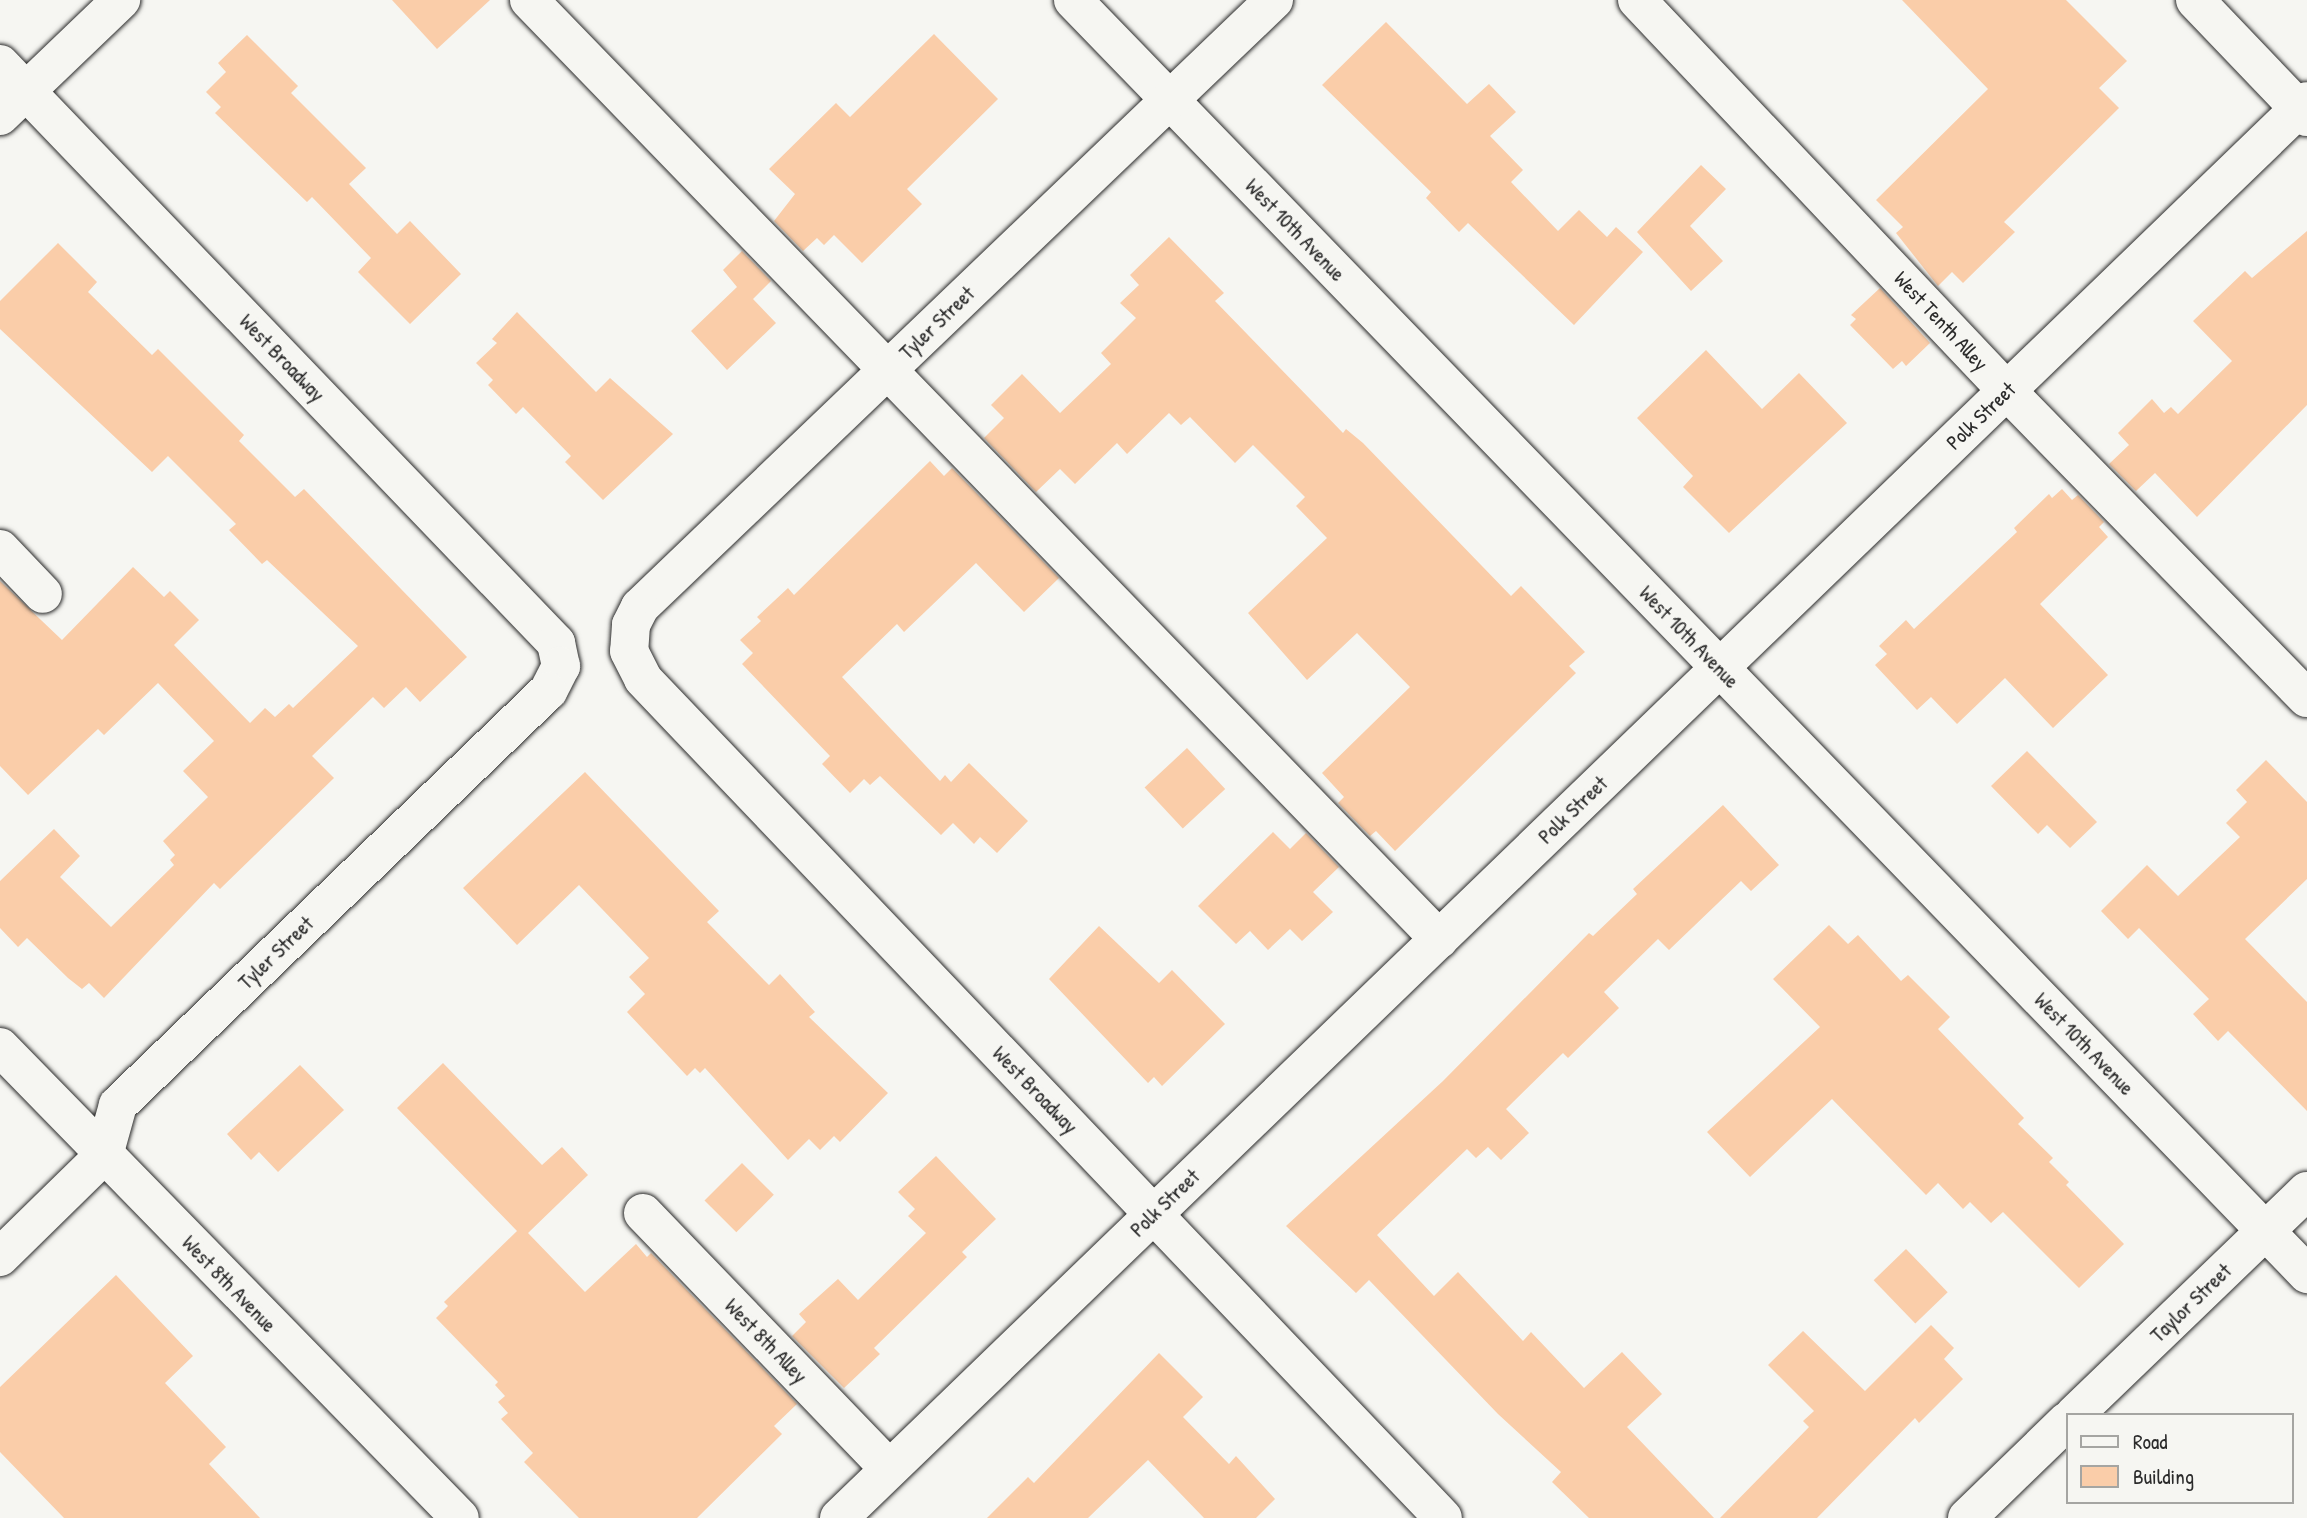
<!DOCTYPE html>
<style>
body{margin:0}
#map{position:relative;width:2307px;height:1518px;overflow:hidden;background:#f6f6f2;font-family:"Patrick Hand",sans-serif}
div>[style]{position:absolute}
[style*='--x']{left:calc(var(--x)*1px);top:calc(var(--y)*1px);width:calc(var(--w)*1px);rotate:calc(var(--a)*1deg)}
.building>*{inset:0;background:#facda9;transform-origin:0 0}
.roads{filter:drop-shadow(0 0 2px #2b2b2b) drop-shadow(0 0 2px #2b2b2b)}
.minor>*{height:38px;margin:-19px;padding:0 19px;transform-origin:19px;border-radius:19px;background:#f6f6f2}
.major>*{height:38px;margin:-19px;padding:0 19px;transform-origin:19px;border-radius:19px;background:#f6f6f2}
span{translate:-50% -50%;white-space:nowrap;text-align:center;line-height:1.15;-webkit-text-stroke:7px #f6f6f2;paint-order:stroke}
.street-label{font-size:21px;color:#2b2b2b}
.legend{position:absolute;left:2066px;top:1413px;width:228px;height:91px;box-sizing:border-box;background:#f6f6f2;border:2px solid #a5a5a2;margin:0;padding:9px 12px;list-style:none;font-size:21px;color:#2b2b2b}
.legend li{display:flex;align-items:center;gap:14px;height:35px}
.legend b{width:35px;border:2px solid #a5a5a2}
</style>
<div id="map">
<div class="building">
<div style="clip-path:polygon(392px 0,490px 0,437px 49px)"></div>
<div style="clip-path:polygon(1902px 0,2066px 0,2127px 61px,2099px 88px,2119px 108px,2004px 222px,2015px 232px,1963px 283px,1952px 272px,1938px 286px,1896px 233px,1903px 227px,1876px 200px,1988px 89px)"></div>
<div style="clip-path:polygon(1386px 22px,1467px 104px,1489px 84px,1516px 112px,1490px 136px,1523px 170px,1511px 182px,1558px 231px,1579px 210px,1607px 237px,1616px 227px,1643px 252px,1574px 325px,1468px 223px,1459px 232px,1426px 198px,1431px 192px,1322px 85px)"></div>
<div style="clip-path:polygon(934px 34px,998px 99px,907px 189px,922px 204px,862px 263px,834px 235px,824px 245px,817px 238px,803px 251px,774px 221px,795px 194px,769px 169px,836px 103px,850px 117px)"></div>
<div style="clip-path:polygon(247px 35px,298px 86px,291px 93px,366px 168px,349px 184px,397px 234px,410px 221px,461px 274px,410px 324px,358px 272px,371px 258px,312px 197px,307px 202px,215px 113px,221px 107px,206px 92px,226px 72px,218px 63px)"></div>
<div style="clip-path:polygon(1701px 165px,1726px 189px,1690px 226px,1723px 261px,1691px 291px,1637px 232px)"></div>
<div style="clip-path:polygon(2307px 231px,2307px 405px,2197px 517px,2155px 473px,2136px 491px,2109px 464px,2129px 445px,2118px 433px,2152px 399px,2164px 413px,2171px 407px,2178px 414px,2232px 361px,2193px 321px,2245px 271px,2252px 278px)"></div>
<div style="clip-path:polygon(1169px 237px,1224px 293px,1215px 301px,1343px 433px,1346px 429px,1363px 443px,1511px 596px,1521px 586px,1585px 652px,1569px 666px,1576px 673px,1395px 851px,1376px 831px,1370px 836px,1338px 803px,1344px 797px,1322px 773px,1410px 687px,1357px 633px,1307px 680px,1248px 613px,1327px 538px,1296px 506px,1305px 497px,1253px 445px,1235px 463px,1190px 417px,1181px 425px,1169px 413px,1127px 454px,1117px 443px,1075px 484px,1060px 469px,1036px 492px,984px 438px,1004px 418px,991px 405px,1022px 374px,1060px 413px,1111px 364px,1101px 353px,1136px 318px,1120px 303px,1139px 285px,1130px 275px)"></div>
<div style="clip-path:polygon(58px 243px,97px 282px,88px 292px,152px 355px,158px 349px,244px 435px,239px 441px,295px 497px,304px 489px,467px 657px,420px 702px,406px 687px,384px 708px,373px 697px,312px 756px,334px 778px,220px 889px,214px 883px,104px 998px,89px 983px,82px 989px,68px 978px,27px 938px,18px 947px,0 928px,0 881px,54px 829px,80px 856px,60px 877px,111px 927px,174px 865px,170px 860px,175px 855px,163px 841px,208px 797px,183px 771px,214px 741px,158px 683px,104px 735px,98px 729px,28px 795px,0 766px,0 581px,62px 640px,133px 567px,164px 597px,170px 591px,199px 620px,174px 645px,250px 723px,265px 708px,275px 717px,289px 704px,293px 708px,358px 646px,267px 560px,262px 564px,229px 530px,236px 524px,168px 456px,152px 472px,0 329px,0 301px)"></div>
<div style="clip-path:polygon(742px 251px,771px 281px,753px 299px,776px 323px,727px 370px,691px 331px,737px 287px,723px 270px)"></div>
<div style="clip-path:polygon(1880px 288px,1930px 343px,1906px 366px,1902px 361px,1893px 369px,1850px 325px,1856px 319px,1851px 315px)"></div>
<div style="clip-path:polygon(517px 312px,596px 392px,610px 378px,673px 434px,603px 500px,565px 462px,571px 456px,523px 407px,516px 414px,488px 385px,493px 380px,476px 363px,497px 343px,492px 339px)"></div>
<div style="clip-path:polygon(1706px 350px,1762px 409px,1799px 373px,1847px 423px,1729px 533px,1683px 487px,1693px 476px,1637px 418px)"></div>
<div style="clip-path:polygon(930px 461px,944px 476px,952px 468px,1059px 578px,1024px 612px,976px 563px,904px 632px,897px 624px,842px 677px,940px 781px,945px 775px,951px 782px,969px 763px,1028px 821px,997px 853px,980px 837px,974px 844px,953px 823px,941px 835px,880px 776px,870px 785px,864px 779px,850px 793px,822px 764px,830px 756px,742px 664px,753px 653px,740px 640px,761px 621px,757px 617px,788px 588px,794px 595px)"></div>
<div style="clip-path:polygon(2062px 489px,2072px 500px,2078px 495px,2104px 522px,2099px 527px,2108px 537px,2040px 604px,2108px 675px,2053px 728px,2005px 678px,1957px 724px,1931px 697px,1917px 710px,1875px 665px,1887px 654px,1879px 646px,1906px 620px,1914px 629px,2017px 532px,2014px 528px,2049px 494px,2052px 498px)"></div>
<div style="left:1187px;top:748px;width:56px;height:58px;rotate:47deg"></div>
<div style="clip-path:polygon(2027px 751px,2097px 822px,2070px 848px,2047px 825px,2038px 834px,1991px 786px)"></div>
<div style="clip-path:polygon(2266px 760px,2307px 802px,2307px 879px,2245px 939px,2307px 1002px,2307px 1111px,2228px 1031px,2218px 1041px,2193px 1014px,2209px 999px,2139px 928px,2128px 939px,2101px 911px,2147px 865px,2178px 896px,2240px 837px,2226px 823px,2247px 802px,2236px 790px)"></div>
<div style="clip-path:polygon(585px 772px,719px 911px,707px 922px,769px 985px,780px 974px,815px 1012px,809px 1017px,888px 1093px,840px 1142px,834px 1136px,820px 1150px,809px 1139px,788px 1160px,705px 1068px,700px 1073px,695px 1068px,687px 1076px,627px 1012px,645px 994px,629px 977px,649px 958px,579px 885px,517px 945px,463px 888px)"></div>
<div style="clip-path:polygon(1723px 805px,1779px 865px,1751px 891px,1741px 881px,1669px 950px,1658px 939px,1604px 992px,1619px 1008px,1568px 1058px,1563px 1053px,1506px 1109px,1529px 1133px,1501px 1160px,1488px 1147px,1476px 1158px,1467px 1149px,1377px 1235px,1434px 1296px,1458px 1272px,1523px 1341px,1531px 1332px,1584px 1388px,1622px 1352px,1662px 1394px,1627px 1427px,1714px 1518px,1589px 1518px,1552px 1482px,1561px 1472px,1498px 1414px,1369px 1280px,1356px 1293px,1286px 1226px,1443px 1081px,1589px 933px,1593px 936px,1637px 894px,1633px 889px)"></div>
<div style="clip-path:polygon(1273px 832px,1290px 849px,1306px 833px,1339px 867px,1313px 892px,1333px 912px,1302px 941px,1290px 929px,1268px 950px,1250px 931px,1236px 944px,1198px 906px)"></div>
<div style="clip-path:polygon(1829px 925px,1848px 944px,1858px 935px,1901px 981px,1908px 975px,1950px 1017px,1938px 1029px,2024px 1118px,2018px 1124px,2053px 1158px,2049px 1162px,2069px 1182px,2066px 1185px,2124px 1244px,2079px 1288px,2003px 1212px,1991px 1223px,1970px 1202px,1963px 1209px,1938px 1183px,1926px 1195px,1832px 1099px,1750px 1177px,1707px 1132px,1820px 1027px,1773px 979px)"></div>
<div style="clip-path:polygon(1099px 926px,1159px 983px,1172px 970px,1225px 1024px,1162px 1086px,1154px 1077px,1148px 1083px,1049px 979px)"></div>
<div style="clip-path:polygon(443px 1063px,542px 1165px,562px 1147px,588px 1175px,528px 1233px,585px 1292px,636px 1244px,647px 1257px,651px 1253px,797px 1404px,774px 1426px,782px 1434px,697px 1518px,579px 1518px,524px 1462px,533px 1453px,501px 1419px,508px 1413px,498px 1402px,505px 1396px,495px 1385px,498px 1382px,436px 1318px,448px 1306px,444px 1302px,517px 1231px,397px 1108px)"></div>
<div style="clip-path:polygon(300px 1065px,344px 1110px,278px 1172px,259px 1152px,251px 1160px,227px 1134px)"></div>
<div style="clip-path:polygon(936px 1156px,996px 1219px,962px 1252px,967px 1257px,874px 1348px,880px 1354px,844px 1388px,792px 1336px,806px 1322px,799px 1314px,838px 1279px,858px 1300px,926px 1233px,908px 1216px,915px 1209px,898px 1192px)"></div>
<div style="left:742px;top:1163px;width:45px;height:53px;rotate:45deg"></div>
<div style="left:1906px;top:1249px;width:60px;height:45px;rotate:46deg"></div>
<div style="clip-path:polygon(116px 1275px,193px 1356px,165px 1383px,226px 1447px,209px 1464px,260px 1518px,64px 1518px,0 1452px,0 1387px)"></div>
<div style="clip-path:polygon(1931px 1325px,1954px 1348px,1944px 1359px,1963px 1379px,1919px 1423px,1915px 1418px,1817px 1518px,1720px 1518px,1809px 1427px,1803px 1421px,1814px 1411px,1768px 1365px,1803px 1331px,1865px 1391px)"></div>
<div style="clip-path:polygon(1159px 1353px,1203px 1397px,1183px 1417px,1229px 1464px,1236px 1456px,1275px 1499px,1256px 1518px,1204px 1518px,1148px 1460px,1088px 1518px,987px 1518px,1028px 1477px,1034px 1483px)"></div>
</div>
<div class="roads">
<div class="minor">
<div style="--x:529;--y:0;--w:1308;--a:45.9"></div>
<div style="--x:1073;--y:0;--w:1774;--a:45.91"></div>
<div style="--x:1274;--y:0;--w:878;--a:136.25"></div>
<div style="--x:640;--y:607;--w:20;--a:117"></div>
<div style="--x:631;--y:625;--w:26;--a:94"></div>
<div style="--x:629;--y:651;--w:31;--a:63"></div>
<div style="--x:643;--y:679;--w:1159;--a:46.36"></div>
<div style="--x:1637;--y:0;--w:538;--a:46.58"></div>
<div style="--x:2007;--y:391;--w:429;--a:45.7"></div>
<div style="--x:0;--y:64;--w:803;--a:46.16"></div>
<div style="--x:556;--y:643;--w:24;--a:78"></div>
<div style="--x:561;--y:666;--w:28;--a:117"></div>
<div style="--x:548;--y:691;--w:597;--a:136.09"></div>
<div style="--x:118;--y:1105;--w:52;--a:105.6"></div>
<div style="--x:104;--y:1155;--w:146;--a:135.6"></div>
<div style="--x:0;--y:116;--w:168;--a:-43.8"></div>
<div style="--x:0;--y:549;--w:62;--a:46.3"></div>
<div style="--x:0;--y:1047;--w:658;--a:45.68"></div>
<div style="--x:643;--y:1213;--w:355;--a:46.1"></div>
<div style="--x:2074;--y:1415;--w:323;--a:-43.9"></div>
<div style="--x:839;--y:1518;--w:2040;--a:-43.99"></div>
<div style="--x:1967;--y:1518;--w:139;--a:-44.1"></div>
</div>
<div class="major">
<div style="--x:2195;--y:0;--w:162;--a:46.3"></div>
</div>
</div>
<div class="street-label">
<span style="left:1295px;top:230px;rotate:46deg">West 10th Avenue</span>
<span style="left:1941px;top:321px;rotate:47deg">West Tenth Alley</span>
<span style="left:937px;top:323px;rotate:-44deg">Tyler Street</span>
<span style="left:282px;top:358px;rotate:46deg">West Broadway</span>
<span style="left:1981px;top:416px;rotate:-44deg">Polk Street</span>
<span style="left:1689px;top:637px;rotate:46deg">West 10th Avenue</span>
<span style="left:1573px;top:810px;rotate:-44deg">Polk Street</span>
<span style="left:276px;top:953px;rotate:-44deg">Tyler Street</span>
<span style="left:2084px;top:1044px;rotate:46deg">West 10th Avenue</span>
<span style="left:1035px;top:1090px;rotate:46deg">West Broadway</span>
<span style="left:1165px;top:1203px;rotate:-44deg">Polk Street</span>
<span style="left:229px;top:1284px;rotate:46deg">West 8th Avenue</span>
<span style="left:2191px;top:1303px;rotate:-44deg">Taylor Street</span>
<span style="left:766px;top:1341px;rotate:46deg">West 8th Alley</span>
</div>
<ul class="legend">
<li><b style="height:9px;background:#f6f6f2"></b>Road</li>
<li><b style="height:19px;background:#facda9"></b>Building</li>
</ul>
</div>
